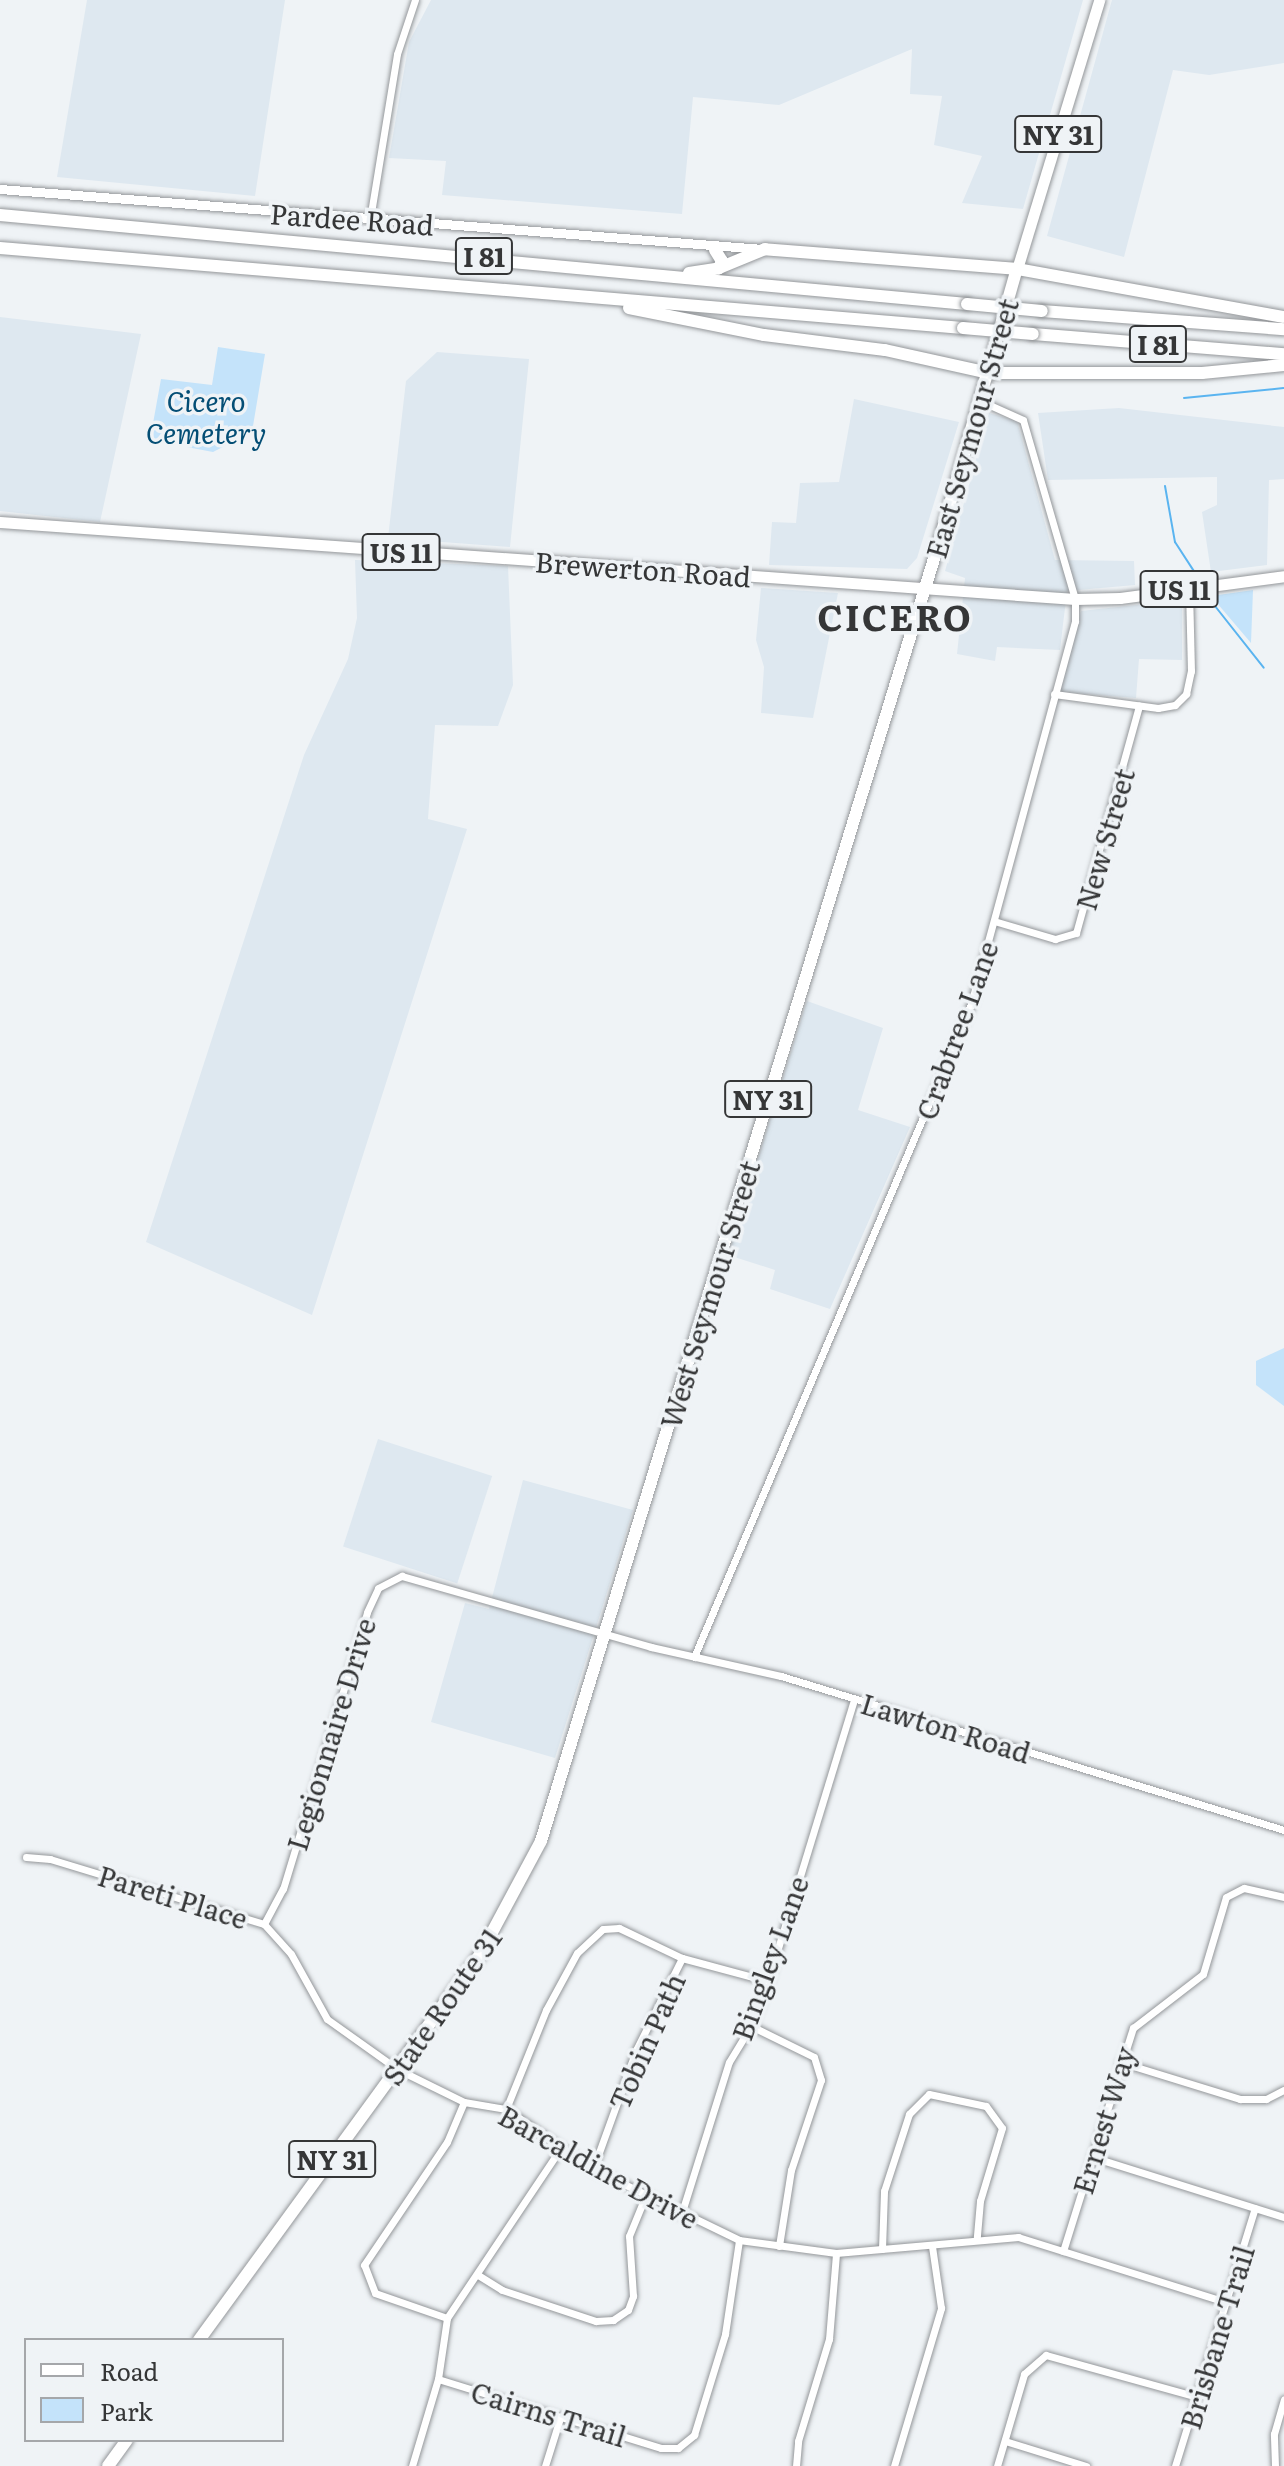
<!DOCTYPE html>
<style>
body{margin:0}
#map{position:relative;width:1284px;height:2466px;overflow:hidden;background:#eff3f6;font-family:Literata,serif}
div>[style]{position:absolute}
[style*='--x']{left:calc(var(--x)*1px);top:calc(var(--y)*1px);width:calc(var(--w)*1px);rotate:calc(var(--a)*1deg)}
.built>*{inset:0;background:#dee8f0;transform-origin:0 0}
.green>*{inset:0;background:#c4e3fa}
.stream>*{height:2px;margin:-1px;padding:0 1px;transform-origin:1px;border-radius:1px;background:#5ab4f0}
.roads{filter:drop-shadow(0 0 2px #94979a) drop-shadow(0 0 2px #94979a)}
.minor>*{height:7px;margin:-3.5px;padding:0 3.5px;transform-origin:3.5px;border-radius:3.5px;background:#fff}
.tertiary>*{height:9px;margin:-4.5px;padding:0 4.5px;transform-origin:4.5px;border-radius:4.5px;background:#fff}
.primary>*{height:11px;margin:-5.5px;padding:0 5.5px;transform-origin:5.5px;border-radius:5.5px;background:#fff}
.trunk>*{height:12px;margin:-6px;padding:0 6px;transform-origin:6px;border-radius:6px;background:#fff}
.motorway>*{height:12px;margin:-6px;padding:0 6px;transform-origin:6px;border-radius:6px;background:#fff}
.bridges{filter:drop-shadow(0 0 2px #94979a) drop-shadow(0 0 2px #94979a)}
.motorway-bridge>*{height:12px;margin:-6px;padding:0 6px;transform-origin:6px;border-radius:6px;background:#fff}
span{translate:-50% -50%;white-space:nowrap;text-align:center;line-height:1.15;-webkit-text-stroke:7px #eff3f6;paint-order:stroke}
.shield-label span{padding:2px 6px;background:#eff3f6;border:2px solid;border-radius:6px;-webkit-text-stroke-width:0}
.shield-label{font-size:26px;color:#353637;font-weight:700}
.street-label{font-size:28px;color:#353637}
.park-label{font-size:28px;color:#044e75;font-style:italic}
.district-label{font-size:36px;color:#353637;font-weight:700;letter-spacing:2px}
.legend{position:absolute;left:24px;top:2338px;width:260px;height:104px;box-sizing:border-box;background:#eff3f6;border:2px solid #a5a7aa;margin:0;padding:10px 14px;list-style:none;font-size:24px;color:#353637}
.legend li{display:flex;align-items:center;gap:16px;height:40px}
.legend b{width:40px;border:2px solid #a5a7aa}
</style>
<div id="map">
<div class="built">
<div style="clip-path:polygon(87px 0,285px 0,255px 196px,57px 177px)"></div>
<div style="clip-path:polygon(431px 0,1083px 0,1023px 209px,962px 203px,982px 156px,934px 145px,942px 96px,910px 94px,912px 49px,779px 105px,693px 97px,682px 214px,442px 195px,446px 161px,389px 158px,409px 42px)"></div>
<div style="clip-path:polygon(1112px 0,1284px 0,1284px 63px,1209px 75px,1173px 70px,1124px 257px,1047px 236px)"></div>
<div style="clip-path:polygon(0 317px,141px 334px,100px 522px,0 511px)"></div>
<div style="clip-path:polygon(437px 352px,529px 359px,510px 547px,388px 538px,406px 381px)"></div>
<div style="clip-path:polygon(854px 399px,959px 422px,917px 558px,907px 569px,769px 565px,772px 522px,796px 523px,800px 483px,839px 482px)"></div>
<div style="clip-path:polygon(1119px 408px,1284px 427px,1284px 479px,1269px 480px,1267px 565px,1211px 572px,1202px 512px,1217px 505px,1217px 477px,1048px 480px,1038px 413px)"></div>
<div style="clip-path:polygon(989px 413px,1017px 421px,1055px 560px,1134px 561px,1135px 585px,1067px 591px,1060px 650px,997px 647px,995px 661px,957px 654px,965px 578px,945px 571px)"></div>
<div style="clip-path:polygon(355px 560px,508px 566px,513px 685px,498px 726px,435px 725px,428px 819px,467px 829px,312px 1315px,146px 1242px,304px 755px,348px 659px,357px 618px)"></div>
<div style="clip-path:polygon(761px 588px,838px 593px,813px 718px,761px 713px,764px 667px,756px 640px)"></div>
<div style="clip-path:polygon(1182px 600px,1182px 660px,1139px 659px,1136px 698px,1060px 692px,1081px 611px)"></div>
<div style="clip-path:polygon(807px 1001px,883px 1028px,858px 1110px,910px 1127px,830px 1309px,770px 1289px,775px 1270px,728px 1255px)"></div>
<div style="left:378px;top:1439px;width:120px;height:113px;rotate:18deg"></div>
<div style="clip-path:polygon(523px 1480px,633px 1510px,555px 1758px,431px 1722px,465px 1603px,489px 1609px)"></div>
</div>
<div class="green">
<div style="clip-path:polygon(218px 347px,265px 354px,252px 432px,213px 452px,150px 440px,161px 379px,212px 385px)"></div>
<div style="clip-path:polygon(1253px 590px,1251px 643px,1211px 596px)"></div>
<div style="clip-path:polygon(1284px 1348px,1284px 1406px,1256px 1385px,1256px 1361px)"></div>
</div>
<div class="stream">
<div style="--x:1184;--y:398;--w:100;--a:-5.7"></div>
<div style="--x:1165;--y:486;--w:57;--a:79.9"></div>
<div style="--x:1175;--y:542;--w:35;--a:57"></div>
<div style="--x:1211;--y:601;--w:85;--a:51.7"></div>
</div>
<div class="roads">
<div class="minor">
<div style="--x:370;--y:219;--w:167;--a:-80.7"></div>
<div style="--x:397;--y:54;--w:57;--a:-71.6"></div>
<div style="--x:1054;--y:694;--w:105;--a:7.7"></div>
<div style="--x:1158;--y:708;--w:17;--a:-10"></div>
<div style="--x:1175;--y:705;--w:16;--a:-45"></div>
<div style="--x:1186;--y:694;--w:24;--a:-78"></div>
<div style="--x:1191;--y:671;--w:83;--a:-91.4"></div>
<div style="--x:994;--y:921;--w:64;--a:16.4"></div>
<div style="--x:1055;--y:939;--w:22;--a:-16"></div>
<div style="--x:1076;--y:933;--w:236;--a:-74.5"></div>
<div style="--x:694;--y:1657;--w:709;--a:-67.01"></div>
<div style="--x:971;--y:1004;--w:397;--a:-74.8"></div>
<div style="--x:1075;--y:621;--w:22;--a:-90"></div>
<div style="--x:1075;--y:599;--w:186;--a:-106.2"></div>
<div style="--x:1023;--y:420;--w:46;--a:-155.7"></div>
<div style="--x:26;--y:1857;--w:24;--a:5"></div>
<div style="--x:50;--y:1859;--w:224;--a:16.9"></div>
<div style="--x:264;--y:1924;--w:40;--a:48"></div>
<div style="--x:291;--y:1954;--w:74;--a:61"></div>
<div style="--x:327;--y:2019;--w:86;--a:35.5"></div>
<div style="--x:397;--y:2069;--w:75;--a:26.2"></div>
<div style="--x:464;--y:2102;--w:43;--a:9.5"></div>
<div style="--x:506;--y:2109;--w:106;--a:34.6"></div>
<div style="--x:593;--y:2169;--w:162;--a:25.9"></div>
<div style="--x:739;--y:2240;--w:98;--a:7.6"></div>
<div style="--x:836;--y:2253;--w:183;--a:-5"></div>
<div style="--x:1018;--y:2237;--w:218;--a:17.4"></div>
<div style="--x:264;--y:1924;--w:40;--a:-62"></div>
<div style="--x:283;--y:1889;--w:289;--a:-73.1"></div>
<div style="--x:367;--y:1612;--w:26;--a:-65"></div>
<div style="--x:378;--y:1588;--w:27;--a:-27"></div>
<div style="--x:402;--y:1576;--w:259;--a:15.9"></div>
<div style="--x:651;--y:1647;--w:133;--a:12.6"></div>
<div style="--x:781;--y:1676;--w:526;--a:17.02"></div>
<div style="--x:751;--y:2026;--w:70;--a:26.2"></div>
<div style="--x:814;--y:2057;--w:24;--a:73"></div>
<div style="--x:821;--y:2080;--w:95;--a:108.4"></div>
<div style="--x:791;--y:2170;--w:77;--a:99"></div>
<div style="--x:1120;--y:2062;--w:126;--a:17.1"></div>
<div style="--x:1240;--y:2099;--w:26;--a:0"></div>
<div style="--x:1266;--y:2099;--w:20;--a:-27"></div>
<div style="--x:506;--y:2109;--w:107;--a:-68"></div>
<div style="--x:546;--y:2010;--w:65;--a:-61.5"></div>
<div style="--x:577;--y:1953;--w:35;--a:-43"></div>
<div style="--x:603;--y:1929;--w:16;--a:-4"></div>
<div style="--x:619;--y:1928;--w:70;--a:25.5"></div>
<div style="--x:682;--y:1958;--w:89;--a:15"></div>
<div style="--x:1092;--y:2157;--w:201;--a:17.4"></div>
<div style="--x:593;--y:2169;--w:127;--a:-70.1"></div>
<div style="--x:636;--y:2050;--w:103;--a:-63.4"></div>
<div style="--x:681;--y:2215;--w:160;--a:-72.6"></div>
<div style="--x:729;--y:2062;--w:42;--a:-58.6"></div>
<div style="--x:751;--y:2026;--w:48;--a:-69.3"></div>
<div style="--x:768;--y:1981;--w:294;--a:-73"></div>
<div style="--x:882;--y:2249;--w:58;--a:-88"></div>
<div style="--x:884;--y:2191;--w:81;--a:-72"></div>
<div style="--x:909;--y:2114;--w:28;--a:-45"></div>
<div style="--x:929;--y:2094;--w:58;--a:11.9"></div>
<div style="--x:986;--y:2106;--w:27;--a:54"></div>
<div style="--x:1002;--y:2128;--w:76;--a:106.8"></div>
<div style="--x:980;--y:2201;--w:36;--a:95"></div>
<div style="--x:1063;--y:2251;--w:234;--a:-72.6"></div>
<div style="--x:1133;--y:2028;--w:88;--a:-37.6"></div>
<div style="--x:1203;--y:1974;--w:80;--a:-73.4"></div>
<div style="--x:1226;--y:1897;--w:20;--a:-27"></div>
<div style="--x:1244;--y:1888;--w:41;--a:12.7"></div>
<div style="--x:478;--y:2275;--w:28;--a:32"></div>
<div style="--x:502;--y:2290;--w:99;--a:18.3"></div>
<div style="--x:596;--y:2321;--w:17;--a:-3"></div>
<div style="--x:613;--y:2320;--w:18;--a:-34"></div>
<div style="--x:628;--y:2310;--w:15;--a:-70"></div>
<div style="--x:633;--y:2296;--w:60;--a:-93.8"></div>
<div style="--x:629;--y:2236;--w:42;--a:-67.7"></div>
<div style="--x:447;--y:2318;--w:76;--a:-160.9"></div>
<div style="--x:375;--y:2293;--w:30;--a:-111"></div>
<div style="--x:364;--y:2265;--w:148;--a:-56"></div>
<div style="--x:447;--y:2142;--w:43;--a:-67"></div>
<div style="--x:438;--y:2379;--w:233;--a:17.2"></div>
<div style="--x:661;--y:2448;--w:17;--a:0"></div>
<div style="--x:678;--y:2448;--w:21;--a:-39"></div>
<div style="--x:694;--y:2435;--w:106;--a:-72.9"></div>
<div style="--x:725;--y:2334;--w:95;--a:-81.5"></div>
<div style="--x:1005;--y:2441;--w:85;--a:17.2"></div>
<div style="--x:412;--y:2466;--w:91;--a:-73.4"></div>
<div style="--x:438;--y:2379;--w:62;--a:-81.6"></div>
<div style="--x:447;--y:2318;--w:205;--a:-56.2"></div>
<div style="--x:545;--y:2466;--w:50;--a:-72.6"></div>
<div style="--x:796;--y:2466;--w:25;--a:-85"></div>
<div style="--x:798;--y:2441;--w:107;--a:-73.1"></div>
<div style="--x:829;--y:2339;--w:86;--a:-85.3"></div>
<div style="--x:894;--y:2466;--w:165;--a:-73.4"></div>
<div style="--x:941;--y:2308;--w:63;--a:-98.3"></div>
<div style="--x:997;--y:2466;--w:96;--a:-73.6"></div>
<div style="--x:1024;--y:2374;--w:29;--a:-41"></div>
<div style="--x:1046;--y:2355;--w:157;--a:15.5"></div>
<div style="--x:1175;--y:2466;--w:270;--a:-72.8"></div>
<div style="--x:1275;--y:2466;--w:32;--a:-92"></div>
<div style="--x:1274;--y:2434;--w:36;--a:-74"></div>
</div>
<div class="tertiary">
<div style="--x:0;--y:189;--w:764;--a:4.5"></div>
</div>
<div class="primary">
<div style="--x:1017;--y:269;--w:281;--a:-73"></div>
<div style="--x:0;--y:522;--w:1078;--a:4.1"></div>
<div style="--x:1075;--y:599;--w:45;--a:-1.3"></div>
<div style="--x:1120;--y:598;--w:165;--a:-7.6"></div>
</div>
<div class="trunk">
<div style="--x:199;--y:2340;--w:479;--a:-53.9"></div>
<div style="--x:481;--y:1953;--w:127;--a:-61.8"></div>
<div style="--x:541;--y:1841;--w:1351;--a:-72.96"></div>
<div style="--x:937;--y:549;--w:291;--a:-74.1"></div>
<div style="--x:1017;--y:269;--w:253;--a:-175.5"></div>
<div style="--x:108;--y:2466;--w:32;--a:-54"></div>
</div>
<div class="motorway">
<div style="--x:0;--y:215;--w:971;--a:5.26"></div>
<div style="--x:0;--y:248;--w:966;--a:4.75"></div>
<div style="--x:715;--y:250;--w:13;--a:58"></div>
<div style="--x:722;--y:261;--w:8;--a:113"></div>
<div style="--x:1017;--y:269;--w:271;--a:10.2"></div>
<div style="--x:689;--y:273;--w:30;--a:-9"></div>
<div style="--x:719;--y:268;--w:50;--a:-22.4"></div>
<div style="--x:629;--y:308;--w:138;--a:11.3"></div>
<div style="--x:764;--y:335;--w:122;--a:7.1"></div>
<div style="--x:885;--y:350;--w:107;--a:12.5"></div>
<div style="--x:989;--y:373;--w:213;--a:0"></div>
<div style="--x:1202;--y:373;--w:82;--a:-5.6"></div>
<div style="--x:1042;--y:311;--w:243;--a:4.3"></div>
<div style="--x:1033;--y:334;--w:252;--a:4.6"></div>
</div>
</div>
<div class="bridges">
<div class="motorway-bridge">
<div style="--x:967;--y:304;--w:75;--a:5.3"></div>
<div style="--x:963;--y:328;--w:70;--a:4.9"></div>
</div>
</div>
<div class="shield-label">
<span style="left:1058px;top:134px">NY 31</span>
<span style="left:484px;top:256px">I 81</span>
<span style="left:1158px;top:344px">I 81</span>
<span style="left:401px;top:552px">US 11</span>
<span style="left:1179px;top:589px">US 11</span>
<span style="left:768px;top:1099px">NY 31</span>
<span style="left:332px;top:2159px">NY 31</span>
</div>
<div class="street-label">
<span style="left:352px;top:218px;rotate:4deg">Pardee Road</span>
<span style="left:971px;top:428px;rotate:-74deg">East Seymour Street</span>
<span style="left:643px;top:568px;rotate:4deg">Brewerton Road</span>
<span style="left:1104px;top:839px;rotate:-74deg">New Street</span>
<span style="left:956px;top:1030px;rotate:-70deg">Crabtree Lane</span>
<span style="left:709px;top:1294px;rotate:-73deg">West Seymour Street</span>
<span style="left:946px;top:1727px;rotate:17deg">Lawton Road</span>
<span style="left:330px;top:1734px;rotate:-73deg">Legionnaire Drive</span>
<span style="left:173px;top:1896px;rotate:17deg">Pareti Place</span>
<span style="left:769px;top:1958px;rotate:-70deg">Bingley Lane</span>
<span style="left:441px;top:2006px;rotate:-55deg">State Route 31</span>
<span style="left:646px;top:2041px;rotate:-66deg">Tobin Path</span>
<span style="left:1103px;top:2120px;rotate:-73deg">Ernest Way</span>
<span style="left:599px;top:2166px;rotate:29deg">Barcaldine Drive</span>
<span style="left:1216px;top:2337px;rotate:-73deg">Brisbane Trail</span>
<span style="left:549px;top:2413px;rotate:17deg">Cairns Trail</span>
</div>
<div class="park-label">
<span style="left:206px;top:416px">Cicero<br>Cemetery</span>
</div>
<div class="district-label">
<span style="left:895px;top:616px">CICERO</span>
</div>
<ul class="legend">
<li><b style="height:10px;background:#fff"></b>Road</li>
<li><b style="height:22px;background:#c4e3fa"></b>Park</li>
</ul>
</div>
